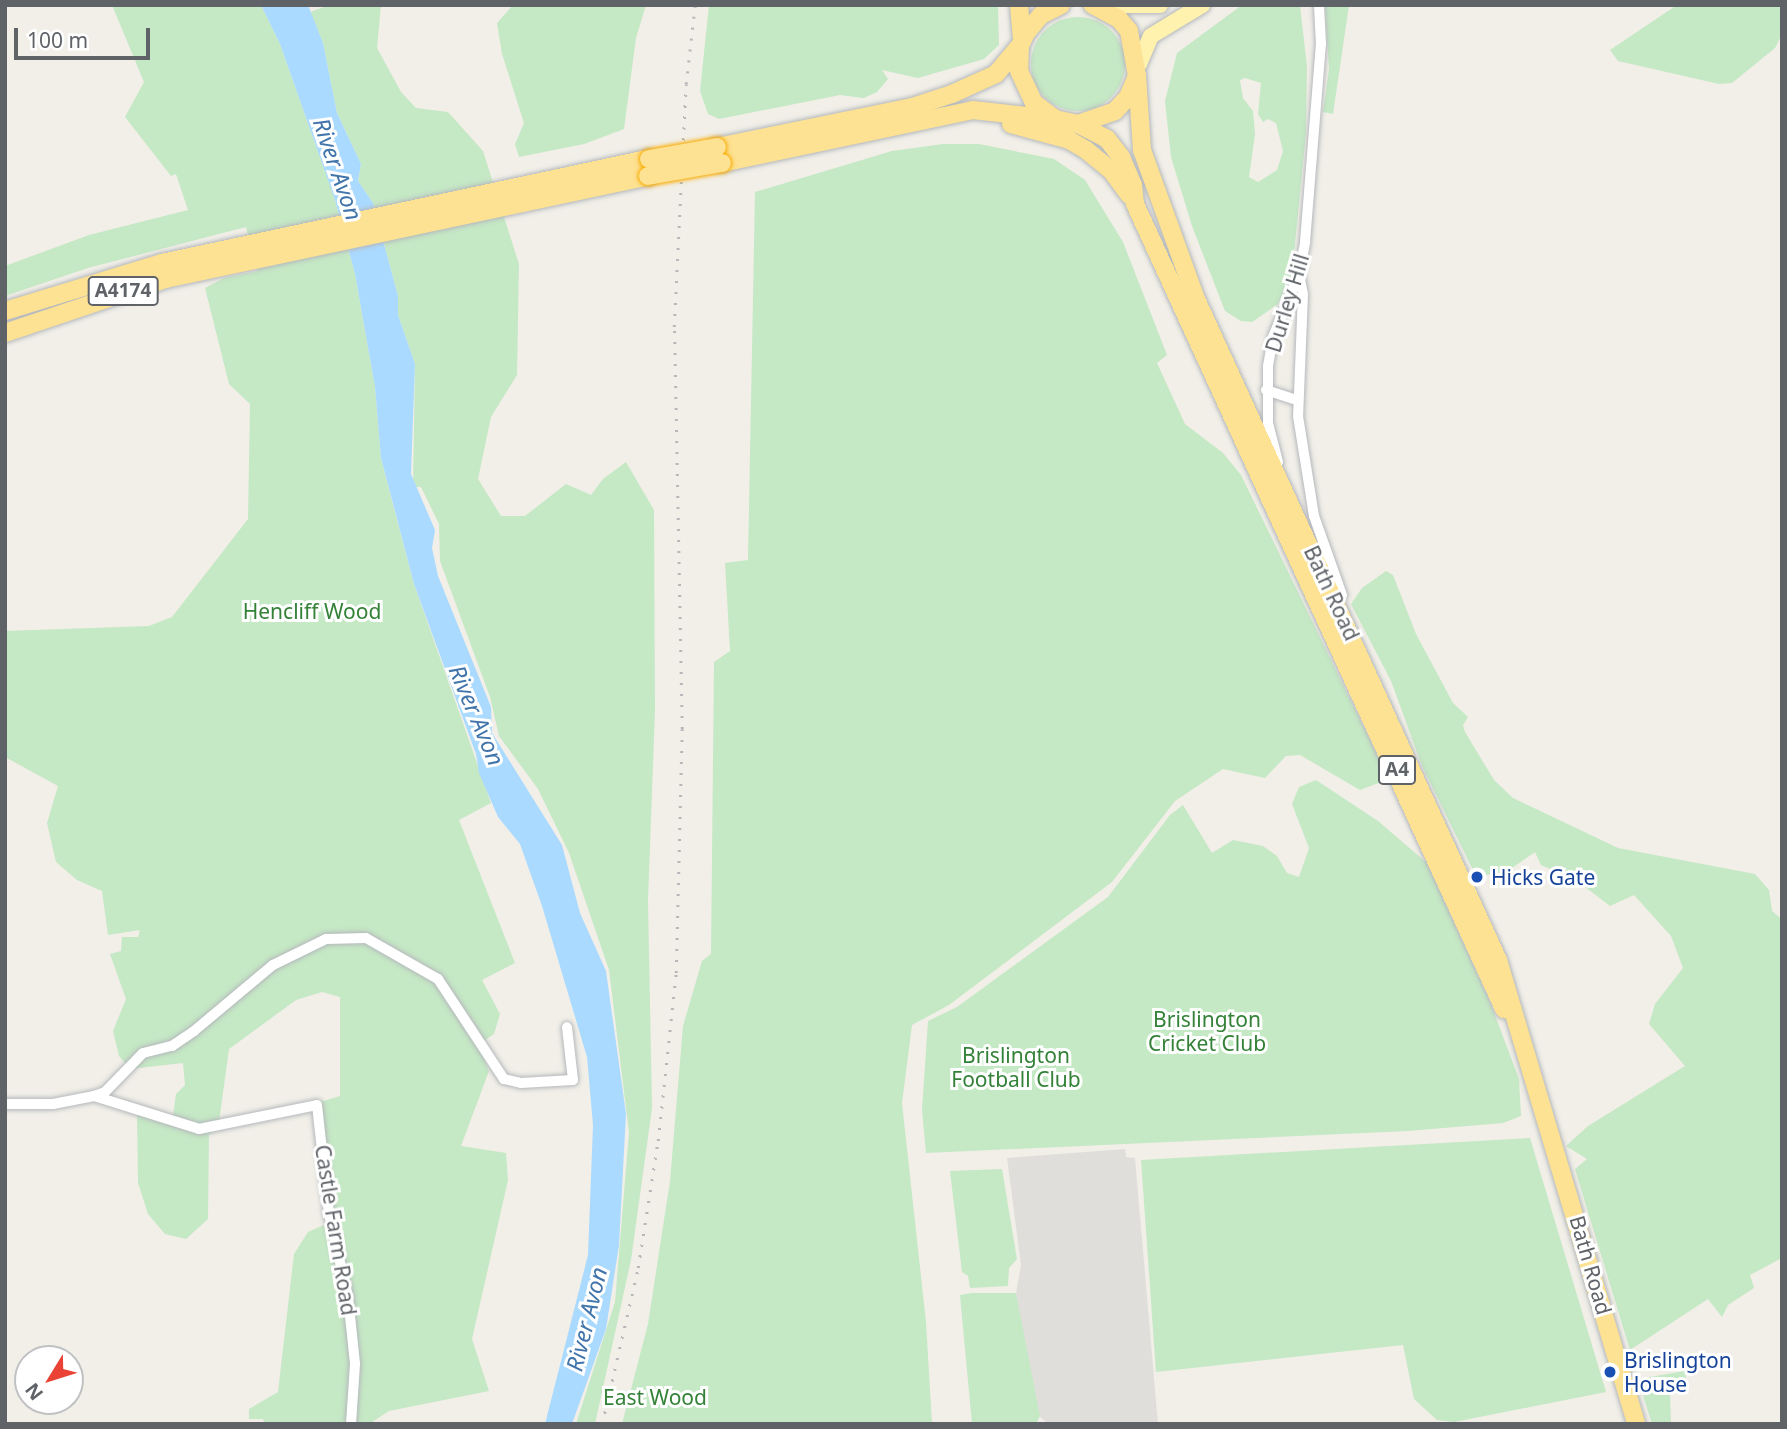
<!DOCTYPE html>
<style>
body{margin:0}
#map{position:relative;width:1787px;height:1429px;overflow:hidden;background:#f1efe8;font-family:"Noto Sans",sans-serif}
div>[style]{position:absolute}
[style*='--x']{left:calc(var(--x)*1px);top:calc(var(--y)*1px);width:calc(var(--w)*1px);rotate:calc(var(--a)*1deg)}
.industrial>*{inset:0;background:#e0deda}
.green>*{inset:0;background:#c5e8c5}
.round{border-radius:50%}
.water>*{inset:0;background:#aadaff}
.roads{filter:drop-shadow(0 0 2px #b5b8bc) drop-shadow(0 0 2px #b5b8bc)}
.street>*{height:10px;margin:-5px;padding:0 5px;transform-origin:5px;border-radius:5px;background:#fff}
.primary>*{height:16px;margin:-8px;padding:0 8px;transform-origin:8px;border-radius:8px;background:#fff2af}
.highway>*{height:18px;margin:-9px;padding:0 9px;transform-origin:9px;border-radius:9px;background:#fde293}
.rail>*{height:2.5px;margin-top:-1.25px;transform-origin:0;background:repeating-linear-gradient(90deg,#b6b7b8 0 2px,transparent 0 11px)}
.bridges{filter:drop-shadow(0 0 2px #f9ab00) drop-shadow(0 0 2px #f9ab00)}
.highway-bridge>*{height:18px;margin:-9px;padding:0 9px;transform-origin:9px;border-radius:9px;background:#fde293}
.dots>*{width:19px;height:19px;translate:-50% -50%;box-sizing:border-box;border:4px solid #fff;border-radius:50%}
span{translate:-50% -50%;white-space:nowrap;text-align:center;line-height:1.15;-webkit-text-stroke:6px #fff;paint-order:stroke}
.shield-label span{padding:2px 5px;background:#fff;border:2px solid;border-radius:5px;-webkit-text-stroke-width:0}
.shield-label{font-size:19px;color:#5f6368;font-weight:700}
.street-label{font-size:21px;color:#5f6368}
.park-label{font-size:21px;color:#348238}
.transit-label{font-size:21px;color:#164399}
.left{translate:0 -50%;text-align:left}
.water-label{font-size:23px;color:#4174aa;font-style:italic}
.frame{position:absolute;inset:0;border:7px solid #5f6368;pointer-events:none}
.north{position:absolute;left:14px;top:1345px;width:70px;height:70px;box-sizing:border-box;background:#fff;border:2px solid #bfc1c3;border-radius:50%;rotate:232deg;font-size:19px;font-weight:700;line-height:28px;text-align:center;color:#5f6368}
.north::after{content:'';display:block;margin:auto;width:24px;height:32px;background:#ea4335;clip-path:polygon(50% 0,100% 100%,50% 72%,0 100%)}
.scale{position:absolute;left:14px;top:28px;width:136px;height:32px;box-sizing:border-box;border:4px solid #5f6368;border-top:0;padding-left:9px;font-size:21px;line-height:24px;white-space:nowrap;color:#5f6368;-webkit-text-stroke:5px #fff;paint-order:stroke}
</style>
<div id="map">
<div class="industrial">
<div style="clip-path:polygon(1125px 1149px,1126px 1157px,1135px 1158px,1158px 1424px,1048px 1424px,1036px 1413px,1016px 1293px,1021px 1265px,1007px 1158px)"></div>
</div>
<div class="green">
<div style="clip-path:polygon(112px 5px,261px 5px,280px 44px,335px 200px,355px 274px,375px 387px,381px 458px,393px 505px,414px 584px,491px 803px,459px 820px,515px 963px,482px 980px,500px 1014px,494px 1034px,478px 1045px,489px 1071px,461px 1146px,506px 1153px,508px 1180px,472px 1339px,489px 1391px,389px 1411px,369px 1424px,265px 1424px,263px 1419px,249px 1419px,249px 1409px,278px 1392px,294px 1254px,308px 1232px,333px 1221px,320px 1102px,340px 1096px,340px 997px,322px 992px,296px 1000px,229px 1049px,218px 1129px,209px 1135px,208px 1219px,186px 1239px,165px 1234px,148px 1214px,138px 1183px,137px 1114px,172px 1123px,176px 1094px,185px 1085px,183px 1063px,130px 1069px,119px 1056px,113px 1031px,126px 999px,110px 954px,121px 951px,122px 937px,138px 937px,140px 930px,108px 935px,102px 891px,77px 880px,56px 862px,47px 823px,58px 786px,5px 757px,5px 631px,149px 626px,172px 617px,248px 519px,250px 404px,229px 384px,205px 288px,224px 278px,257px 271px,246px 227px,88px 268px,5px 296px,5px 266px,89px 235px,188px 210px,176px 174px,171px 176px,125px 117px,144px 82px)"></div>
<div style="clip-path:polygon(330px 5px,381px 5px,377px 48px,401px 92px,416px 108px,448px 112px,483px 151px,519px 264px,517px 375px,491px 417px,478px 479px,501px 516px,525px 516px,566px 484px,591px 495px,603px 479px,626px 462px,654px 510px,655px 709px,648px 901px,652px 1108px,631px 1260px,595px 1424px,576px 1424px,615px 1302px,629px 1132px,609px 970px,569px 853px,538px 789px,499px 736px,490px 697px,440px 561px,439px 524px,421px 487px,413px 487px,415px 364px,398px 315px,398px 296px,373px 203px,358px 181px,361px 164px,337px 113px,323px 43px,310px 12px)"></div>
<div style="clip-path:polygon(513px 5px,646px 5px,636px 38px,624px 129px,584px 144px,519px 157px,515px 144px,524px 123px,502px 54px,497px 23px)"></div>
<div style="clip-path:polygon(709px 5px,998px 5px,999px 45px,984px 59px,918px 78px,882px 70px,888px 79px,877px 92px,864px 98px,840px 95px,719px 119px,708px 114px,700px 91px)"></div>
<div style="clip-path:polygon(evenodd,1242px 5px,1300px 5px,1307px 67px,1306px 133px,1292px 274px,1278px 304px,1252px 322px,1241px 321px,1225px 311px,1192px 226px,1171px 157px,1165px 101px,1177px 53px,1242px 5px,1245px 78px,1261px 83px,1258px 114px,1263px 122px,1268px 119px,1276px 123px,1283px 151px,1277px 170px,1258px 182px,1249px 177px,1255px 134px,1253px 111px,1243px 98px,1240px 80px,1245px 78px)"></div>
<div style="clip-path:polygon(1325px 5px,1349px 5px,1333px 114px,1323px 112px,1329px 69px)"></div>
<div style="clip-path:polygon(1677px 5px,1782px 5px,1782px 34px,1775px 48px,1732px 83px,1719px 84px,1618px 61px,1610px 50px)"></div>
<div class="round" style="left:1031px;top:17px;width:94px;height:94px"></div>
<div style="clip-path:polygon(943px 144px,979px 144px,1054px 159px,1085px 180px,1123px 242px,1167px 355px,1157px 363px,1185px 424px,1223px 453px,1241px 475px,1389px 779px,1360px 790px,1300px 755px,1286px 756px,1265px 778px,1223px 769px,1175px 801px,1112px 882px,949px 1005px,912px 1025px,902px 1103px,926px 1322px,932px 1424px,622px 1424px,648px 1324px,670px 1181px,683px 1026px,702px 961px,711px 954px,714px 662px,730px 651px,725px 563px,748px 560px,755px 192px,892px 151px)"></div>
<div style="clip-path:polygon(1386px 571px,1393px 575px,1416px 634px,1453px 703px,1468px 717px,1463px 725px,1465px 732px,1494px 780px,1513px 798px,1618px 848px,1755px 874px,1769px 890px,1772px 911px,1782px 919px,1782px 1258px,1750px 1275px,1754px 1288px,1728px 1305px,1722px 1317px,1708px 1299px,1630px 1350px,1575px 1169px,1587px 1159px,1566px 1146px,1588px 1126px,1685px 1066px,1649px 1024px,1655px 1004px,1683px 968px,1671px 936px,1634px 895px,1610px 906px,1576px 880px,1541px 865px,1535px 852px,1505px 873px,1476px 876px,1422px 766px,1391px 681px,1351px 604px,1362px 588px)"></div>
<div style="clip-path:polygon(1316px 780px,1378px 821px,1427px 863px,1490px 1002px,1519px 1079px,1521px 1116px,1503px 1123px,1408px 1131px,926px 1153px,922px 1110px,928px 1021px,957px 1007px,1108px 897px,1170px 815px,1183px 805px,1212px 853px,1233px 840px,1263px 846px,1277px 856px,1287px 873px,1299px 877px,1309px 848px,1292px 804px,1299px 787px)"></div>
<div style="clip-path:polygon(1530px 1138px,1606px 1392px,1454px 1422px,1437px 1420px,1414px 1399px,1403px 1345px,1156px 1372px,1141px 1160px)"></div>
<div style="clip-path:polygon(1002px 1169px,1017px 1259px,1009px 1268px,1008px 1286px,970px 1288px,968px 1276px,962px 1272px,950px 1171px)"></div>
<div style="clip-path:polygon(972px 1293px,1016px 1293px,1040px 1416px,1036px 1424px,972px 1424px,960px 1295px)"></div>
<div style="clip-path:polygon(1685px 1371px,1686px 1378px,1670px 1390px,1671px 1424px,1652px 1424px,1638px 1379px)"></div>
</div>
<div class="water">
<div style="clip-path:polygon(261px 5px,308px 5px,323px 43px,337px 113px,361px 164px,358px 181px,373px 203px,398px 296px,398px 315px,415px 364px,411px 474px,435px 530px,432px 548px,438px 576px,491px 707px,492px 733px,562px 845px,580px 913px,606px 971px,626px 1114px,619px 1245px,606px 1329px,572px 1424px,545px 1424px,588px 1255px,593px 1125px,587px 1057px,542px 906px,520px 844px,498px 817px,479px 773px,476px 754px,414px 584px,381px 458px,375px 387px,355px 274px,335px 200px,280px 44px)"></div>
</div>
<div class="roads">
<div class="street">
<div style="--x:1299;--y:274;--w:20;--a:79"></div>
<div style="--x:1303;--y:294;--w:122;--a:92.3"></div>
<div style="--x:1298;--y:416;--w:101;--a:80.9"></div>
<div style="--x:1314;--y:516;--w:84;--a:70.5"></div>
<div style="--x:1266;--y:390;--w:33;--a:18"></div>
<div style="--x:1278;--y:462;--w:40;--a:-104.4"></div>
<div style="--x:1268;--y:423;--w:57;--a:-90"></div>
<div style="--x:1268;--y:366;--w:29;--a:-80"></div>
<div style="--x:1273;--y:337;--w:68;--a:-67.6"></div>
<div style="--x:1299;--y:274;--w:33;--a:-79"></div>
<div style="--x:1305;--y:242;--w:199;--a:-85.4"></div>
<div style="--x:1321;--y:44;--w:39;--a:-93"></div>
<div style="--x:94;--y:1096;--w:12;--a:-20"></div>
<div style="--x:105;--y:1092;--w:54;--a:-45.7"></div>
<div style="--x:143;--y:1053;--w:30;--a:-14"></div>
<div style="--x:172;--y:1046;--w:27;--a:-34"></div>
<div style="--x:194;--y:1031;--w:103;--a:-39.9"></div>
<div style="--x:273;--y:965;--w:59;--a:-26.1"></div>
<div style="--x:326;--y:939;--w:40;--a:-1.4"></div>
<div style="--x:366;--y:938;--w:83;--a:29.7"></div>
<div style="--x:438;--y:979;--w:120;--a:56.6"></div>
<div style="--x:504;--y:1079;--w:17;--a:13"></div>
<div style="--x:521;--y:1083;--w:52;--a:-3.3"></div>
<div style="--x:573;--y:1080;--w:53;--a:-96.5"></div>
<div style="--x:5;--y:1104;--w:48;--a:0"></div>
<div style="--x:53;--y:1104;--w:42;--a:-11"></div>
<div style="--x:94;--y:1096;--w:110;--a:17.4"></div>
<div style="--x:199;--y:1129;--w:120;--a:-11.5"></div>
<div style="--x:317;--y:1105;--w:110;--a:83.7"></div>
<div style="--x:329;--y:1214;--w:85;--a:77.1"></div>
<div style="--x:348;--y:1297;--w:67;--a:84"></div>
<div style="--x:355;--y:1364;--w:60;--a:93.8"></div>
</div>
<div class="primary">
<div style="--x:1096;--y:5;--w:64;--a:0"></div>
<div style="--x:1139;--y:64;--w:30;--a:-67"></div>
<div style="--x:1151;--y:36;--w:60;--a:-31.3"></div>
</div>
<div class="highway">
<div style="--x:1019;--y:5;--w:36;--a:85"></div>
<div style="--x:1061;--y:5;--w:22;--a:153"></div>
<div style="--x:1041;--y:15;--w:23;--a:130"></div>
<div style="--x:1026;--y:33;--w:14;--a:115"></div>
<div style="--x:1020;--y:46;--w:25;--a:92"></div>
<div style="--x:1019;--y:71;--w:35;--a:65"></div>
<div style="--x:1034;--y:103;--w:26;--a:37"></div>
<div style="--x:1055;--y:119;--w:24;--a:12"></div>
<div style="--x:1078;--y:124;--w:39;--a:-19"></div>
<div style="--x:1115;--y:111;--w:19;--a:-47"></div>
<div style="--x:1128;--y:97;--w:23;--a:-67"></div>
<div style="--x:1137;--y:76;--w:46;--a:-100.1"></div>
<div style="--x:1129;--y:31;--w:16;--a:-130"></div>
<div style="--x:1119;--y:19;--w:30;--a:-152"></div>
<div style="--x:1137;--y:76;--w:74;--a:86.1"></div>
<div style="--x:1142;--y:150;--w:158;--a:70.1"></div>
<div style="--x:1196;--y:299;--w:727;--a:65.45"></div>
<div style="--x:1498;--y:960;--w:484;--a:73.4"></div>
<div style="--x:1011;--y:124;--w:60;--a:15.4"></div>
<div style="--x:1069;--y:140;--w:20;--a:30"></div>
<div style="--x:1086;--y:150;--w:32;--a:39"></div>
<div style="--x:1111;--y:170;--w:31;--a:54"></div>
<div style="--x:1078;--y:124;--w:33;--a:27"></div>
<div style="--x:1107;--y:139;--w:23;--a:52"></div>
<div style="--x:1121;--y:157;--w:30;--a:67"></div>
<div style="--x:1133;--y:185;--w:19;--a:84"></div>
<div style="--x:1135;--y:204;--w:886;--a:65.37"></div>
<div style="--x:717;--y:147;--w:199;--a:-11.6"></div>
<div style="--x:912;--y:107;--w:42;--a:-18"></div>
<div style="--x:952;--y:94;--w:48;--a:-24.4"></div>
<div style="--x:996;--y:74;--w:35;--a:-50"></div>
<div style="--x:722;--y:163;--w:257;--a:-11.9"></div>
<div style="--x:973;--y:110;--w:80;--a:6.5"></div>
<div style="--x:5;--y:311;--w:164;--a:-17"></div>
<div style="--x:162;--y:263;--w:498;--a:-12.1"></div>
<div style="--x:5;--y:333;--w:169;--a:-18.6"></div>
<div style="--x:165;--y:279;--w:494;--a:-12"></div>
</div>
</div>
<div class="rail">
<div style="--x:602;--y:1424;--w:160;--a:-77"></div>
<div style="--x:638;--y:1268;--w:129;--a:-81.1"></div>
<div style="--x:658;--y:1141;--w:169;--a:-83.9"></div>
<div style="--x:676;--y:973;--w:244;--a:-88.6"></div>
<div style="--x:682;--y:729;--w:402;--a:-91.1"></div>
<div style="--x:674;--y:327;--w:243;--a:-87.2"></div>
<div style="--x:686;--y:84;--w:80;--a:-83.5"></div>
</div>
<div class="bridges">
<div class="highway-bridge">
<div style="--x:649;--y:159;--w:69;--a:-10"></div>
<div style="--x:648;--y:176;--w:75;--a:-10"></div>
</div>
</div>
<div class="dots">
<div style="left:1477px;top:877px;background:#1a4fb4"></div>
<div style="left:1610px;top:1372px;background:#1a4fb4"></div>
</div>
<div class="shield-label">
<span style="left:123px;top:291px">A4174</span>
<span style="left:1397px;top:770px">A4</span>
</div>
<div class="street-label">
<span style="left:1287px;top:303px;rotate:-73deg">Durley Hill</span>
<span style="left:1332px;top:593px;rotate:65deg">Bath Road</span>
<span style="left:336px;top:1230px;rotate:81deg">Castle Farm Road</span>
<span style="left:1591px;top:1265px;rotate:74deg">Bath Road</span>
</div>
<div class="park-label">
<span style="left:312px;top:611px">Hencliff Wood</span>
<span style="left:1207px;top:1031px">Brislington<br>Cricket Club</span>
<span style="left:1016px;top:1067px">Brislington<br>Football Club</span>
<span style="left:655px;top:1397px">East Wood</span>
</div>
<div class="transit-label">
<span class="left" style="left:1491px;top:877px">Hicks Gate</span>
<span class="left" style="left:1624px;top:1372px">Brislington<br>House</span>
</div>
<div class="water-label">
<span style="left:338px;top:169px;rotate:71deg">River Avon</span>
<span style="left:477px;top:715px;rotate:67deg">River Avon</span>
<span style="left:586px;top:1319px;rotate:-76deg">River Avon</span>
</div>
<div class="frame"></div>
<div class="north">N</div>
<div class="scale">100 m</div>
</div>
